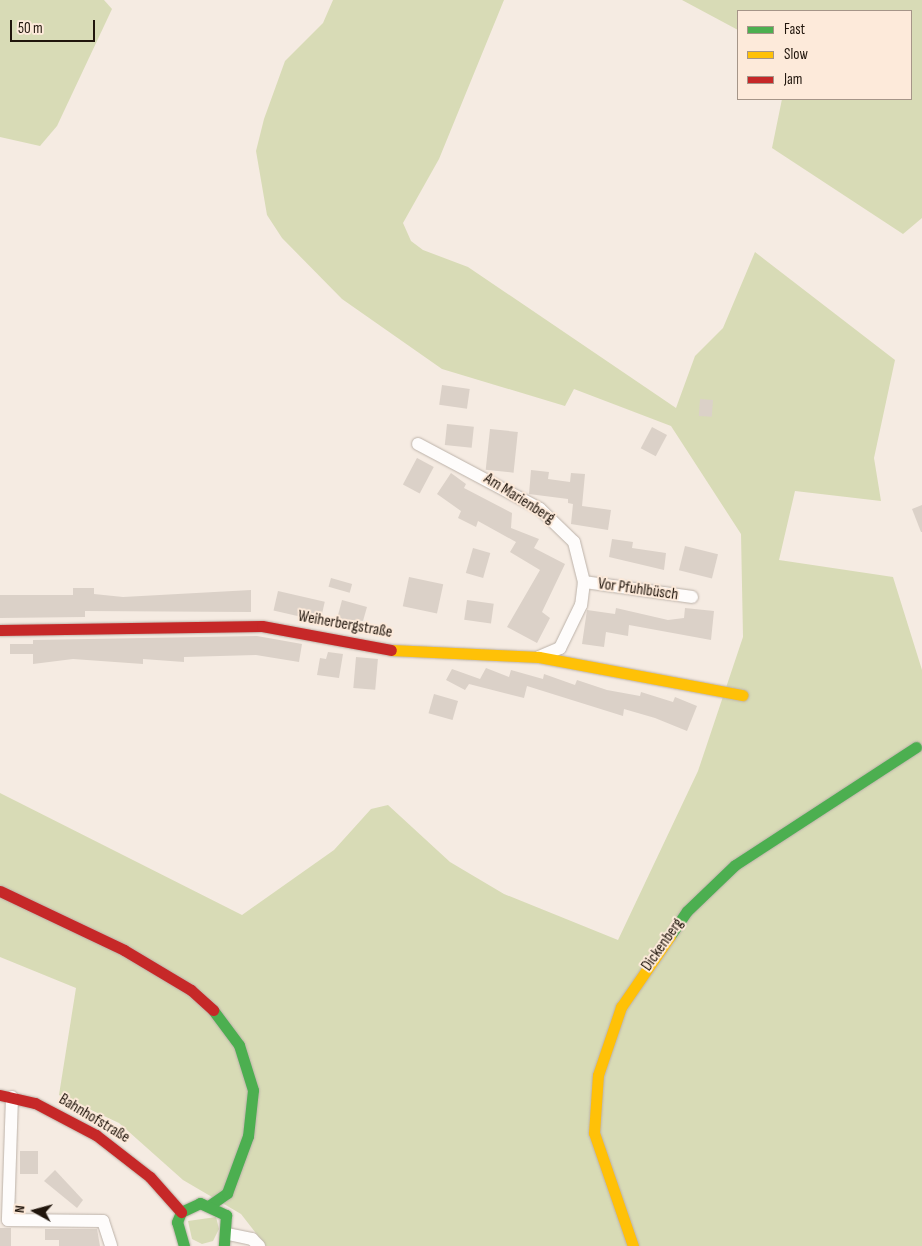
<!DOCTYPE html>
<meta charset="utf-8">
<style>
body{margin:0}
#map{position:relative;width:922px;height:1246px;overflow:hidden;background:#f5ebe2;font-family:"Sofia Sans Condensed",sans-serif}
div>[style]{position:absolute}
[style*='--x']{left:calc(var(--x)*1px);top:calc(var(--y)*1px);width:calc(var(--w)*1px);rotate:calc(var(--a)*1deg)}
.green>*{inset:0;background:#d8dbb6}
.building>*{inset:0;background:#dbd1c8;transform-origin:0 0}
.roads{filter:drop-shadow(0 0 1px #bcb2a9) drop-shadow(0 0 1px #bcb2a9)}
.street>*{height:12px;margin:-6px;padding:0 6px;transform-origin:6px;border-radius:6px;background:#fefcfb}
.fast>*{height:11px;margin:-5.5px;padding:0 5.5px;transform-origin:5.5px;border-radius:5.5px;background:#4caf50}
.slow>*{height:11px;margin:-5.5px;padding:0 5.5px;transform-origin:5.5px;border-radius:5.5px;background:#ffc107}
.jam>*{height:11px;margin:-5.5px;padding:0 5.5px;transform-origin:5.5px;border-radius:5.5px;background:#c62828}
span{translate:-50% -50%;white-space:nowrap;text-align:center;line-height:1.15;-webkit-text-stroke:4px #fdeada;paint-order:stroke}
.street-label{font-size:16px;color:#20150c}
.legend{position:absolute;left:737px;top:10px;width:175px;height:90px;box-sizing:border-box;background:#fdeada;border:1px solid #a59588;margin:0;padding:6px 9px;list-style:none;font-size:15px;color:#20150c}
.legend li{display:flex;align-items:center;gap:10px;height:25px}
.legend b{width:25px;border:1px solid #a59588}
.north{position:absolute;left:10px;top:1186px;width:50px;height:50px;-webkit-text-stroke:4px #fdeada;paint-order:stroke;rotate:277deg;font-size:14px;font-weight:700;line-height:20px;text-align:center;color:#20150c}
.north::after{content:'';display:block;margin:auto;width:18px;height:22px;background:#20150c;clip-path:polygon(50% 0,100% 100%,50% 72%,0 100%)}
.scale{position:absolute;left:10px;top:20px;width:85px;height:22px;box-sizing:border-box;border:2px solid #20150c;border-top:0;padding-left:6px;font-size:15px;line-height:18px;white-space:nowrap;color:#20150c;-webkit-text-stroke:4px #fdeada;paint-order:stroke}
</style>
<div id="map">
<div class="green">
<div style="clip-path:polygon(0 0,104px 0,112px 9px,57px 126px,40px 146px,0 137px)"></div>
<div style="clip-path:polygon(333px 0,504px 0,439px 159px,403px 223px,411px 241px,423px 250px,468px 267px,676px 408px,695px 356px,723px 328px,755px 252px,895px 360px,874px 458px,881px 501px,795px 491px,779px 560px,893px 577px,922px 670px,922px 1246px,266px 1246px,241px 1214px,183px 1180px,119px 1123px,59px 1095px,76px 988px,0 957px,0 793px,242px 915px,334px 850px,371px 809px,388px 805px,450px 862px,504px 894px,618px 940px,698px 771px,743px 637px,741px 534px,671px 426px,574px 389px,565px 406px,442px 369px,342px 299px,282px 238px,267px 215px,256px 151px,264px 119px,285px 61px,323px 23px)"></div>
<div style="clip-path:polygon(682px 0,922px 0,922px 218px,903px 234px,772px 148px,782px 99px,911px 99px,911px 11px,738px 11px,738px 30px)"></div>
<div style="clip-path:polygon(216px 1217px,219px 1229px,213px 1241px,202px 1244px,192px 1239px,188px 1221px)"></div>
</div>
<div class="building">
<div style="left:442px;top:385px;width:28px;height:20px;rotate:8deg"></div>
<div style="left:700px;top:399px;width:13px;height:17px;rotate:4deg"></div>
<div style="left:447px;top:424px;width:27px;height:21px;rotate:6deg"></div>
<div style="left:652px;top:427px;width:17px;height:24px;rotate:28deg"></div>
<div style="left:490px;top:429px;width:28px;height:41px;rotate:6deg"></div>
<div style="left:417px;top:458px;width:19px;height:30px;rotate:28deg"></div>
<div style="clip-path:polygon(531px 470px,549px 472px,548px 479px,570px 482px,571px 473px,585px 474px,582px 506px,611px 510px,608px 530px,571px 524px,573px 504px,568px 503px,568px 499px,529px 494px)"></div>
<div style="clip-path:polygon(451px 473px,466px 484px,464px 488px,512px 513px,511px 528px,539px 539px,534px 548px,565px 564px,542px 612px,550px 618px,537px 643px,507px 627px,540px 570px,510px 552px,516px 542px,478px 521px,476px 527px,458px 518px,461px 511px,437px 494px)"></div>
<div style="clip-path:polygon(922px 505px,922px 532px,921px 532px,912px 509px)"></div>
<div style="clip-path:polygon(612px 539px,633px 542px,632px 548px,666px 553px,664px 570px,609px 557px)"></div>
<div style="left:685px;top:546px;width:34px;height:25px;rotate:14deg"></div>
<div style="left:473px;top:548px;width:18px;height:26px;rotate:16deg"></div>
<div style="left:409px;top:577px;width:35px;height:30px;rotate:12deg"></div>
<div style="left:331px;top:578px;width:22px;height:9px;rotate:16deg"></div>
<div style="clip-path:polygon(73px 588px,94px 588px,94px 594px,123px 597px,251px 590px,251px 612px,85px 611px,85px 617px,0 618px,0 595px,73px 595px)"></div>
<div style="left:278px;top:591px;width:48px;height:20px;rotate:13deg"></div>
<div style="clip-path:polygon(342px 600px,367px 607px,363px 621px,337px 619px)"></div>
<div style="left:467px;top:600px;width:27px;height:20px;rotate:8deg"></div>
<div style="clip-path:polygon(616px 608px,668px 620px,684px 618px,685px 608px,714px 611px,711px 640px,629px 625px,628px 636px,606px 632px,604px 647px,582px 644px,587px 610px,615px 614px)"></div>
<div style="clip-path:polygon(257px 636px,302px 644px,299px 662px,256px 655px,184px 657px,184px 662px,143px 659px,143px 664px,73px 659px,33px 664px,33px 654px,10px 654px,10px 644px,33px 644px,33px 640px)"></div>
<div style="clip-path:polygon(328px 652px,343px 654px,339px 678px,317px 675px,320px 658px,326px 659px)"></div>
<div style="left:356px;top:657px;width:22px;height:31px;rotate:5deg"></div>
<div style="clip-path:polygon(486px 668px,509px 677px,511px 670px,543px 679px,544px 674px,575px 685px,577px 680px,607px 690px,640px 696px,641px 692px,673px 702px,675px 697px,697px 706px,687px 731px,655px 718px,624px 709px,623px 716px,527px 686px,524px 698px,469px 684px,465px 690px,446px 680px,452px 669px,480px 679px)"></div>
<div style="left:434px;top:694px;width:25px;height:20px;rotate:16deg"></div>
<div style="left:20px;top:1151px;width:18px;height:23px"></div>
<div style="clip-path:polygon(55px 1170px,83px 1200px,77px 1208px,44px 1181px)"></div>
<div style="left:0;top:1228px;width:11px;height:18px"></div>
<div style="clip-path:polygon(45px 1229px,97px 1229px,100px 1246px,59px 1246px,59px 1240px,45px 1240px)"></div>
</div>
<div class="roads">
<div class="street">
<div style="--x:418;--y:444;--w:138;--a:28"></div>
<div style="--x:540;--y:509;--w:47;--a:44.1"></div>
<div style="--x:574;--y:542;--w:41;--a:76"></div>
<div style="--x:584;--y:582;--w:23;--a:97"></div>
<div style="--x:581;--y:605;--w:48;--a:116"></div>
<div style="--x:560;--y:648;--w:23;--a:157"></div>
<div style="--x:584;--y:582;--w:109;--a:7.9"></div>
<div style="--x:12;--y:1097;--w:123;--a:91.9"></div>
<div style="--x:8;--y:1220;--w:95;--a:0.6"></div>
<div style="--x:103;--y:1221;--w:26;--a:72"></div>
<div style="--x:228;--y:1234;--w:25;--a:12"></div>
<div style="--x:252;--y:1239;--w:10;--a:45"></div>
</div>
<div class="fast">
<div style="--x:670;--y:936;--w:30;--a:-56"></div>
<div style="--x:687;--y:911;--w:66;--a:-43.8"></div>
<div style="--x:735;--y:865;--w:216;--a:-33.1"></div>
<div style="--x:210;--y:1205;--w:21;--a:-35"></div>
<div style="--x:227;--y:1193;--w:61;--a:-69.8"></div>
<div style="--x:248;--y:1136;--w:46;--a:-83.8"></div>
<div style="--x:253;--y:1090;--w:47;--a:-107.3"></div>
<div style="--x:239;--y:1045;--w:44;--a:-126.6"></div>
<div style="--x:184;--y:1246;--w:25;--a:-106"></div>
<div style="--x:177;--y:1222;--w:11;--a:-68"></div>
<div style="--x:181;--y:1212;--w:21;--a:-25"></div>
<div style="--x:200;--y:1203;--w:29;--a:25"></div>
<div style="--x:226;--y:1215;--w:31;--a:94"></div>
</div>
<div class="slow">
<div style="--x:391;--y:650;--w:148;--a:2.7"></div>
<div style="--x:539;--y:657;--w:207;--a:10.6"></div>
<div style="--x:633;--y:1246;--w:120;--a:-109"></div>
<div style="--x:594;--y:1133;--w:58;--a:-86.1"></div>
<div style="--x:598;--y:1075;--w:72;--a:-71.3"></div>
<div style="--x:621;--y:1007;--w:86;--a:-55.4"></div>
</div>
<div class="jam">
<div style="--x:0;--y:630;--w:262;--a:-0.9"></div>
<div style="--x:262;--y:626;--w:131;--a:10.5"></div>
<div style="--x:0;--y:891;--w:137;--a:25.4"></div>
<div style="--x:124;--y:950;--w:78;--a:30.8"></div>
<div style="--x:191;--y:990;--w:30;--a:42"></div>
<div style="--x:0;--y:1095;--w:36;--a:13"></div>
<div style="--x:35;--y:1103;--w:69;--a:27.7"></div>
<div style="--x:96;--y:1135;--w:68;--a:37.9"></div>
<div style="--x:150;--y:1177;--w:47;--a:48.5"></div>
</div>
</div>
<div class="street-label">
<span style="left:519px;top:499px;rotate:32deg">Am Marienberg</span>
<span style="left:638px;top:590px;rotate:8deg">Vor Pfuhlbüsch</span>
<span style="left:345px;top:625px;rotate:10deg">Weiherbergstraße</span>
<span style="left:663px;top:945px;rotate:-55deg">Dickenberg</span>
<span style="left:94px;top:1119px;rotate:31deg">Bahnhofstraße</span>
</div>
<ul class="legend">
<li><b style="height:6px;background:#4caf50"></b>Fast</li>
<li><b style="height:6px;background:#ffc107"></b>Slow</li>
<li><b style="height:6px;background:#c62828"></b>Jam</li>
</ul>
<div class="north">N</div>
<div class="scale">50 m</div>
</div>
